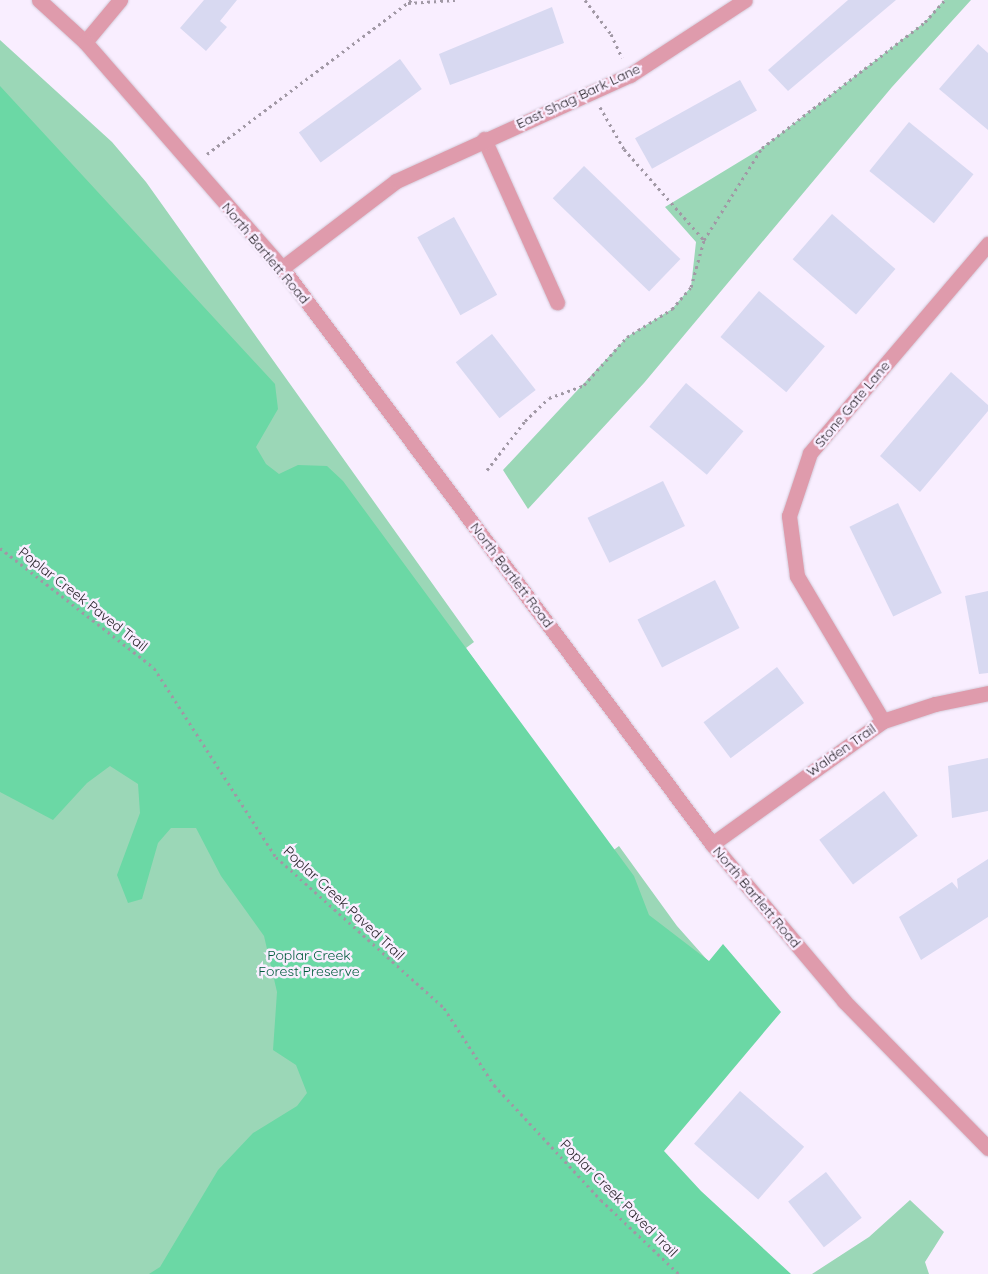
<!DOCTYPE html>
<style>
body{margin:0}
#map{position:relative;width:988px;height:1274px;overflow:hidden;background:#f9eeff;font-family:Quicksand,sans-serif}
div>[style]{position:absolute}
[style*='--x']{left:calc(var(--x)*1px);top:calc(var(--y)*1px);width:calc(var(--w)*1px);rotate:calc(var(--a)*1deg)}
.green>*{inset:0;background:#9bd7b7}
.forest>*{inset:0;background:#6bd8a5}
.building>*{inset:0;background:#d8d9f1;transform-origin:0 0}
.path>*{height:3px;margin-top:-1.5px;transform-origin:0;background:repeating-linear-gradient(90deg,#a198a5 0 2.5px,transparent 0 6.5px)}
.roads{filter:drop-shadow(0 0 1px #d4cad9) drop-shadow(0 0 1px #d4cad9)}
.minor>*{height:15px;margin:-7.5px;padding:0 7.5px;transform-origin:7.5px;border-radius:7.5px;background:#df9bac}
.tertiary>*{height:15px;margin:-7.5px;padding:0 7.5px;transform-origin:7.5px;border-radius:7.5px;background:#df9bac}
span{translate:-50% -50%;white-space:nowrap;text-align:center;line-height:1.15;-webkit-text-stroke:5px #f9eeff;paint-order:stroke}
.street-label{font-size:14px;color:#2a252c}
.park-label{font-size:14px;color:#005b3c}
</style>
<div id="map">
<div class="green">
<div style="clip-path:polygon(944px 0,971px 0,892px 87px,644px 383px,528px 509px,503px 470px,627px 337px,672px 309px,691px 287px,696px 242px,665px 207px,762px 148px,925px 22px)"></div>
<div style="clip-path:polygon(0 40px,112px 142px,146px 182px,474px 642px,466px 648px,611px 852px,619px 846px,677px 926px,709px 962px,589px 1097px,749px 1274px,0 1274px)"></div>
<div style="clip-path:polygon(910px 1200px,944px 1232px,925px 1262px,929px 1274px,812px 1274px,869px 1237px)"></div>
</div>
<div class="forest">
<div style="clip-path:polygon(0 86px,275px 384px,278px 409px,256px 447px,266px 464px,279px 474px,298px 465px,327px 466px,343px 481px,634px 876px,649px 915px,709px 961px,723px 944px,781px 1012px,664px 1151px,701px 1191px,791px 1274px,149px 1274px,160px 1267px,218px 1170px,253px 1133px,297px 1106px,307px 1093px,296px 1065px,273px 1050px,277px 992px,264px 936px,221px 876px,196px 828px,171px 828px,158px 843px,142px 899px,128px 903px,117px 875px,140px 813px,138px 784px,110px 766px,87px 783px,53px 820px,0 792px)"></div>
</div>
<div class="building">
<div style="clip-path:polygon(204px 0,237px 0,220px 21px,227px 27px,206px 51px,180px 28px)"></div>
<div style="clip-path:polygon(848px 0,896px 0,788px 91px,768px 70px)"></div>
<div style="clip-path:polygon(552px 7px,564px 43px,450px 85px,439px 54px)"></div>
<div style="clip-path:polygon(978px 44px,988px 53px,988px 130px,939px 89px)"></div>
<div style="left:400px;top:59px;width:37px;height:125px;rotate:54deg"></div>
<div style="left:740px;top:80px;width:35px;height:120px;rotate:61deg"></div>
<div style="left:909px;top:122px;width:83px;height:63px;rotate:39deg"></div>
<div style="left:584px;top:166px;width:134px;height:45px;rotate:44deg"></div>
<div style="left:832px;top:214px;width:84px;height:60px;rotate:41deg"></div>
<div style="left:454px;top:217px;width:89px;height:42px;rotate:61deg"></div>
<div style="left:759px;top:291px;width:86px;height:60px;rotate:40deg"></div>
<div style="left:492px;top:334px;width:71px;height:46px;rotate:52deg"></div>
<div style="clip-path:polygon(951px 372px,988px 405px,988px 411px,920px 492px,880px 456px)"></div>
<div style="left:686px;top:383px;width:75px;height:57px;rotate:40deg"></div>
<div style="left:663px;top:481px;width:50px;height:84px;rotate:64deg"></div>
<div style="left:898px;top:503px;width:100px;height:54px;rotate:64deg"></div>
<div style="left:715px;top:580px;width:54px;height:87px;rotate:63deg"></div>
<div style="clip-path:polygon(988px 591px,988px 673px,979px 674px,965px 596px)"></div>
<div style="left:777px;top:667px;width:45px;height:92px;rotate:53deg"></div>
<div style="clip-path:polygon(988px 758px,988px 811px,952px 818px,948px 766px)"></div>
<div style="left:884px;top:791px;width:56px;height:81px;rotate:53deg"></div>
<div style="clip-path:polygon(988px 859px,988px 917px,921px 960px,899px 917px,952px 882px,958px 889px,957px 879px)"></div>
<div style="left:740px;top:1091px;width:85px;height:70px;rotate:41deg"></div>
<div style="left:826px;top:1172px;width:58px;height:48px;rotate:52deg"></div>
</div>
<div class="path">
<div style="--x:585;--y:0;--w:43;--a:52.6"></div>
<div style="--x:611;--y:34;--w:26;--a:65"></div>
<div style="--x:408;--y:3;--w:47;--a:-3.7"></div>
<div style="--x:600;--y:107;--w:48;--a:60.3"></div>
<div style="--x:624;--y:149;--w:121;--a:48.7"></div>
<div style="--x:207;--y:154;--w:256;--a:-37"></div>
<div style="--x:487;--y:470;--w:62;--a:-52.2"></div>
<div style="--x:525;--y:421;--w:33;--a:-44"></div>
<div style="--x:549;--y:398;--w:37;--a:-20"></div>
<div style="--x:584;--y:385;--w:64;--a:-48.1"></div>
<div style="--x:627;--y:337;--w:53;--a:-31.9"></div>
<div style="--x:672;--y:309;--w:29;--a:-49"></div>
<div style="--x:691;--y:287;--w:49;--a:-74.5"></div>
<div style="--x:704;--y:240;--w:109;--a:-57.8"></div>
<div style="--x:762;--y:148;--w:206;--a:-37.7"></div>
<div style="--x:925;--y:22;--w:30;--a:-48"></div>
<div style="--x:0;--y:548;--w:195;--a:37.9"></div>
<div style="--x:154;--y:668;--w:225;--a:57.2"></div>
<div style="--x:276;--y:857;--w:226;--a:41.9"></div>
<div style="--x:444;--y:1008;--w:92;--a:57"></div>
<div style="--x:494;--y:1085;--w:157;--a:47.1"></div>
<div style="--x:601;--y:1200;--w:108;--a:43.5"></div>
</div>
<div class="roads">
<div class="minor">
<div style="--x:85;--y:42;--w:55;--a:-50.2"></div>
<div style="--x:484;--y:139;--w:179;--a:65.9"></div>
<div style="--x:282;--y:268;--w:143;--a:-37.3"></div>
<div style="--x:396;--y:181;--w:257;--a:-24.4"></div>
<div style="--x:630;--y:75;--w:137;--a:-33.1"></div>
<div style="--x:883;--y:721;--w:169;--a:-120.7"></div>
<div style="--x:797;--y:576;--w:61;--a:-97.6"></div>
<div style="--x:789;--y:516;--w:66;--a:-71.6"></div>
<div style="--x:810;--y:453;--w:275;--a:-49.6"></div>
<div style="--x:712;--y:844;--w:211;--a:-35.7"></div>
<div style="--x:883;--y:721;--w:55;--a:-18.1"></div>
<div style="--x:935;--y:704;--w:54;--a:-11.7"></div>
</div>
<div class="tertiary">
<div style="--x:39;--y:0;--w:62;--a:42.4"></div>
<div style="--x:85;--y:42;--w:300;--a:48.9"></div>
<div style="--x:282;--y:268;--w:719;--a:53.26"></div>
<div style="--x:712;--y:844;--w:205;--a:49.9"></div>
<div style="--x:844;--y:1001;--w:206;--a:45.6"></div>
</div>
</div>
<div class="street-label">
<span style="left:578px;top:96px;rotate:-25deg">East Shag Bark Lane</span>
<span style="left:266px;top:253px;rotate:50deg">North Bartlett Road</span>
<span style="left:852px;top:404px;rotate:-50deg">Stone Gate Lane</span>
<span style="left:512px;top:575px;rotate:53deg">North Bartlett Road</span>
<span style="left:83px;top:599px;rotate:38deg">Poplar Creek Paved Trail</span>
<span style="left:841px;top:750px;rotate:-35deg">Walden Trail</span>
<span style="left:757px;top:897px;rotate:50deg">North Bartlett Road</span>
<span style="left:344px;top:903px;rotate:43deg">Poplar Creek Paved Trail</span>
<span style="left:619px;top:1198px;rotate:45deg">Poplar Creek Paved Trail</span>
</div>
<div class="park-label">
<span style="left:309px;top:963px">Poplar Creek<br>Forest Preserve</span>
</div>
</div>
